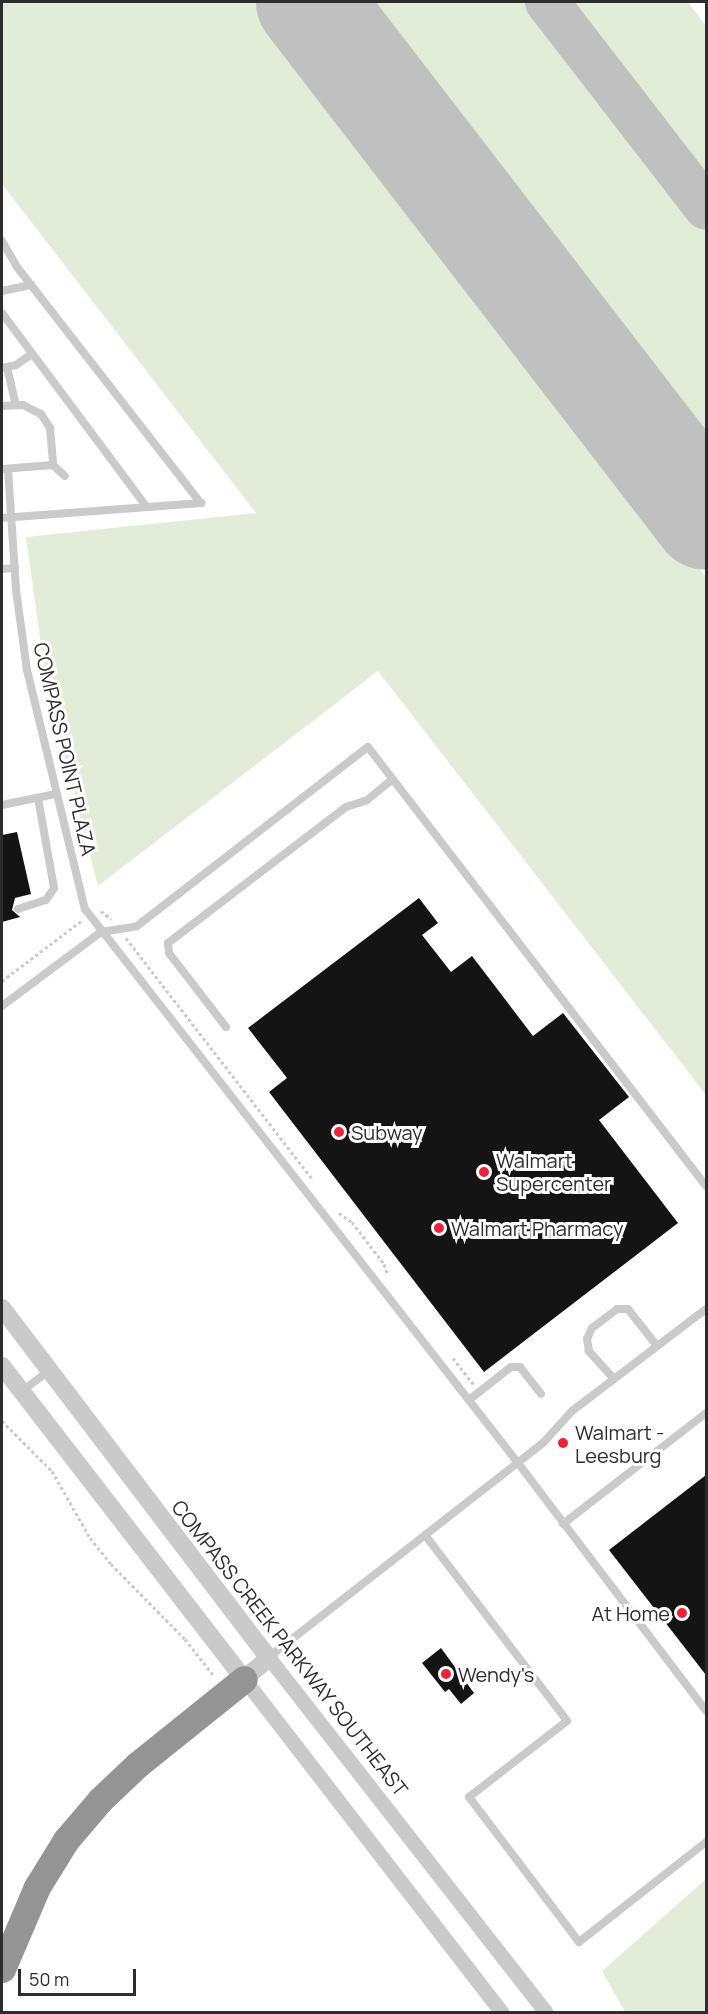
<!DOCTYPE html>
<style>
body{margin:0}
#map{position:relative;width:708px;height:2014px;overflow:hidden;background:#fff;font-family:Manrope,sans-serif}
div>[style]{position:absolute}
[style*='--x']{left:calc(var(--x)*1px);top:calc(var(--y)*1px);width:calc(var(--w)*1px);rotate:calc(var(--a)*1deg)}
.green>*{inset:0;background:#e3ecd8}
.taxiway>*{height:44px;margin:-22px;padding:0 22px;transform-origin:22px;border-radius:22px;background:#c0c0c0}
.runway>*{height:106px;margin:-53px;padding:0 53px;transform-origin:53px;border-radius:53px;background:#c0c0c0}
.building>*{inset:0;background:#141414}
.path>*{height:3px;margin-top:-1.5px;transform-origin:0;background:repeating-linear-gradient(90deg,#cacaca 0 3px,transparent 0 6px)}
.service>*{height:8px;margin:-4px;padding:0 4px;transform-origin:4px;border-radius:4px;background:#cacaca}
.minor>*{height:15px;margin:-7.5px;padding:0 7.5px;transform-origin:7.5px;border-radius:7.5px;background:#cacaca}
.tertiary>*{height:18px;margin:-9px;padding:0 9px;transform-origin:9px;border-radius:9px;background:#cacaca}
.motorway>*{height:27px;margin:-13.5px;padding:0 13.5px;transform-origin:13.5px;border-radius:13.5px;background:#949494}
.dots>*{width:16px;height:16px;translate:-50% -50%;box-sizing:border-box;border:3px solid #fff;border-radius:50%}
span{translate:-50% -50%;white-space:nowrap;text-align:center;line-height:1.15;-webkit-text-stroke:6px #fff;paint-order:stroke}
.street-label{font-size:20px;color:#2d2d2d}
.poi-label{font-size:20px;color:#2d2d2d}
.left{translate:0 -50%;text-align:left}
.right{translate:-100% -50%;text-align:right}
.frame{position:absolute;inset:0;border:3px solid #2d2d2d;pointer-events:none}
.scale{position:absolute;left:18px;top:1969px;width:118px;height:27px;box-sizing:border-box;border:3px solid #2d2d2d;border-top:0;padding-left:8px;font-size:18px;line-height:21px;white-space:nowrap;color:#2d2d2d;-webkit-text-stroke:4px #fff;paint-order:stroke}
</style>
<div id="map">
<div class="green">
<div style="clip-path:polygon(2px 2px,260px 2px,706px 577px,706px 1095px,378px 671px,98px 886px,47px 688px,26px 537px,256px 513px,2px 184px)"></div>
<div style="clip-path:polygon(352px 2px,532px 2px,706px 228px,706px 462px)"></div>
<div style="clip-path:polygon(570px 2px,688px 2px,706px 26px,706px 186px,578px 20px)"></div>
<div style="clip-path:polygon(706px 1879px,706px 2012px,625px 2012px,602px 1971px)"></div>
</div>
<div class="taxiway">
<div style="--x:547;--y:2;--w:260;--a:52.3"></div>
</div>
<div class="runway">
<div style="--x:309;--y:2;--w:650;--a:52.37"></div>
</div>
<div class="building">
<div style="clip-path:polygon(17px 832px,31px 894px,15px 898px,12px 910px,20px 917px,2px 922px,2px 835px)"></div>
<div style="clip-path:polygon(419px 898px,438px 923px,422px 935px,451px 972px,472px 956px,533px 1036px,563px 1013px,629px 1097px,599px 1120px,678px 1223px,484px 1372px,269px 1092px,287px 1078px,248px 1028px)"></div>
<div style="clip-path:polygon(706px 1475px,706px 1675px,609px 1550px)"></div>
<div style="clip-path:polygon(441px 1648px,474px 1693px,461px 1704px,449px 1689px,445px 1692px,422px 1663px)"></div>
</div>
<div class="path">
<div style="--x:101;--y:911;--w:13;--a:39"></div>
<div style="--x:126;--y:938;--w:306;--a:52.3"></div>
<div style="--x:2;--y:981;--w:99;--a:-37.2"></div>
<div style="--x:339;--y:1213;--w:16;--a:35"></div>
<div style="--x:352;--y:1222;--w:53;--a:52.7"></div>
<div style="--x:384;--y:1264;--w:12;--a:70"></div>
<div style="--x:453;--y:1358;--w:33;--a:52"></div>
<div style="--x:2;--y:1421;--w:71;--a:45"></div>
<div style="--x:52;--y:1471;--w:77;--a:60.4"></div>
<div style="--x:90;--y:1538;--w:33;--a:51"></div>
<div style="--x:111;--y:1564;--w:105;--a:45.4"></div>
<div style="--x:185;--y:1639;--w:47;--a:51.9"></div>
</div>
<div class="service">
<div style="--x:2;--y:241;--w:30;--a:60"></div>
<div style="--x:17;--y:267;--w:299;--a:52.1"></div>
<div style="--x:2;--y:291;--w:30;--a:-12"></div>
<div style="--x:2;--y:313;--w:241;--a:53.3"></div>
<div style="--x:7;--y:367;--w:39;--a:77"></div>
<div style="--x:2;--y:368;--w:14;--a:-12"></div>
<div style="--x:16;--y:365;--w:19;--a:-35"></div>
<div style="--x:2;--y:406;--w:21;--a:-3"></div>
<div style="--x:23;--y:405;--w:20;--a:27"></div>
<div style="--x:41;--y:414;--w:17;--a:57"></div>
<div style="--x:50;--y:428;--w:37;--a:85"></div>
<div style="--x:2;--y:469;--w:51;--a:-4.5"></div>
<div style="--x:53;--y:465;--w:16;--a:43"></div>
<div style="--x:8;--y:469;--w:121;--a:86.2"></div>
<div style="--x:16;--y:590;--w:81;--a:82.2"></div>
<div style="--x:27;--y:670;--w:246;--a:76.4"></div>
<div style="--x:85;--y:909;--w:703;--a:51.99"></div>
<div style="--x:518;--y:1463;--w:311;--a:52.8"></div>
<div style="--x:2;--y:518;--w:200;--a:-4.3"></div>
<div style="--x:2;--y:569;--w:13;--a:-4"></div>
<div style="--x:2;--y:805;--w:54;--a:-11.7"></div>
<div style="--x:18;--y:909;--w:29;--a:-18"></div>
<div style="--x:46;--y:900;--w:14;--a:-56"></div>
<div style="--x:54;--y:888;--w:91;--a:-100.1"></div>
<div style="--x:2;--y:1006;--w:124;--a:-36.8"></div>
<div style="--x:101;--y:932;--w:36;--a:-9"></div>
<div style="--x:137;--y:926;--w:292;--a:-37.8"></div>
<div style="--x:368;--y:747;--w:554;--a:52.41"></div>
<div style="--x:226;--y:1027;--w:93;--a:-127.6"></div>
<div style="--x:169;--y:953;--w:10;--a:-96"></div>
<div style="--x:168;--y:943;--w:224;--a:-37.4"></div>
<div style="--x:346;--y:807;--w:22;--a:-18"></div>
<div style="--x:367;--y:800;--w:33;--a:-39"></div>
<div style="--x:614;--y:1379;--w:38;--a:-132"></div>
<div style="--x:589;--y:1351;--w:12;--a:-99"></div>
<div style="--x:587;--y:1339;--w:12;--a:-66"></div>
<div style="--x:592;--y:1328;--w:31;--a:-37"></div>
<div style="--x:617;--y:1309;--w:11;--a:0"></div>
<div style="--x:628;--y:1309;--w:47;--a:51.9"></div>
<div style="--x:22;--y:1391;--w:31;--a:-37"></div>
<div style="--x:469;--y:1400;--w:53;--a:-38.2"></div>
<div style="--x:511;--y:1367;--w:9;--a:0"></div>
<div style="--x:520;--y:1367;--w:34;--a:52"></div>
<div style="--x:563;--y:1524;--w:181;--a:-37.8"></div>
<div style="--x:425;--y:1535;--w:234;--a:52.6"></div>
<div style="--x:567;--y:1721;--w:124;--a:142.2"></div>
<div style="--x:469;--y:1797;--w:182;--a:52.8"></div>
<div style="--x:579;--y:1942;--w:162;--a:-38.2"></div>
<div style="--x:269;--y:1657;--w:348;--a:-38"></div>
<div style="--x:543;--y:1443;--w:43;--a:-47.8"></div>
<div style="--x:572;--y:1411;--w:168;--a:-37.3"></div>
</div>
<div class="minor">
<div style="--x:269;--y:1658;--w:449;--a:52"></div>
<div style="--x:244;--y:1679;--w:421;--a:52.3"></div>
</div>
<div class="tertiary">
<div style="--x:2;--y:1308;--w:440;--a:52.7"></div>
<div style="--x:269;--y:1658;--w:33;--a:140"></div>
<div style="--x:244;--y:1679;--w:396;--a:-127.7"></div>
</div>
<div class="motorway">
<div style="--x:2;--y:1969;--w:89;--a:-66.9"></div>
<div style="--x:37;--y:1887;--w:55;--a:-58.3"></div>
<div style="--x:66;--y:1840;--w:52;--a:-49.6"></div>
<div style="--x:100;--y:1800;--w:51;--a:-43.4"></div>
<div style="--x:137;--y:1765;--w:137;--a:-38.8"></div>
</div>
<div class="dots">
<div style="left:339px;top:1132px;background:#f22032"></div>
<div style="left:484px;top:1172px;background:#f22032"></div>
<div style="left:439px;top:1228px;background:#f22032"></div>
<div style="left:563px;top:1443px;background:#f22032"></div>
<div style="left:682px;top:1613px;background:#f22032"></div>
<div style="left:446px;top:1674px;background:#f22032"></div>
</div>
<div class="street-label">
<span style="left:65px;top:749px;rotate:77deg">COMPASS POINT PLAZA</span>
<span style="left:290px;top:1648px;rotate:52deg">COMPASS CREEK PARKWAY SOUTHEAST</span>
</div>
<div class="poi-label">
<span class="left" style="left:351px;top:1132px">Subway</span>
<span class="left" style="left:496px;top:1172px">Walmart<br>Supercenter</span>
<span class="left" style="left:451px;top:1228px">Walmart Pharmacy</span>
<span class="left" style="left:575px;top:1444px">Walmart -<br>Leesburg</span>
<span class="right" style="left:670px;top:1613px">At Home</span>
<span class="left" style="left:458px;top:1674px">Wendy's</span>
</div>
<div class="frame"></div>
<div class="scale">50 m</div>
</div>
